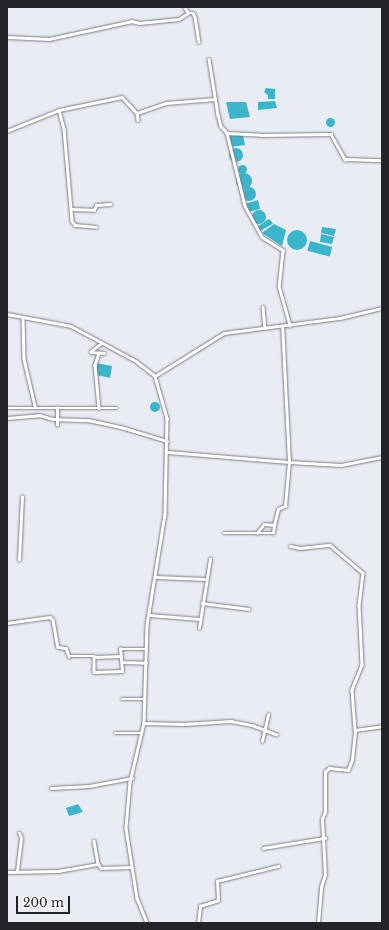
<!DOCTYPE html>
<style>
body{margin:0}
#map{position:relative;width:389px;height:930px;overflow:hidden;background:#eaecf4;font-family:"Libre Baskerville",serif}
div>[style]{position:absolute}
[style*='--x']{left:calc(var(--x)*1px);top:calc(var(--y)*1px);width:calc(var(--w)*1px);rotate:calc(var(--a)*1deg)}
.water>*{inset:0;background:#3bb5cc;transform-origin:0 0}
.round{border-radius:50%}
.roads{filter:drop-shadow(0 0 1px #7b7d84) drop-shadow(0 0 1px #7b7d84)}
.minor>*{height:2.5px;margin:-1.25px;padding:0 1.25px;transform-origin:1.25px;border-radius:1.25px;background:#fff}
span{translate:-50% -50%;white-space:nowrap;text-align:center;line-height:1.15;-webkit-text-stroke:3.5px #f9faff;paint-order:stroke}
.frame{position:absolute;inset:0;border:8px solid #232427;pointer-events:none}
.scale{position:absolute;left:16px;top:896px;width:54px;height:18px;box-sizing:border-box;border:2px solid #232427;border-top:0;padding-left:5px;font-size:12px;line-height:14px;white-space:nowrap;color:#232427;-webkit-text-stroke:3px #f9faff;paint-order:stroke}
</style>
<div id="map">
<div class="water">
<div style="clip-path:polygon(266px 88px,275px 89px,275px 99px,268px 99px,268px 95px,264px 92px)"></div>
<div style="clip-path:polygon(275px 101px,277px 108px,258px 110px,258px 102px)"></div>
<div style="clip-path:polygon(226px 102px,246px 102px,250px 117px,230px 119px)"></div>
<div class="round" style="left:325.5px;top:117.5px;width:9px;height:9px"></div>
<div style="clip-path:polygon(227px 136px,243px 136px,245px 145px,230px 147px)"></div>
<div class="round" style="left:229px;top:148px;width:14px;height:14px"></div>
<div class="round" style="left:237.5px;top:164.5px;width:9px;height:9px"></div>
<div class="round" style="left:236px;top:173px;width:16px;height:16px"></div>
<div class="round" style="left:242px;top:187px;width:14px;height:14px"></div>
<div style="clip-path:polygon(258px 200px,260px 209px,248px 212px,245px 204px)"></div>
<div class="round" style="left:252px;top:210px;width:14px;height:14px"></div>
<div style="clip-path:polygon(269px 219px,273px 223px,271px 225px,260px 231px,257px 227px)"></div>
<div style="clip-path:polygon(274px 224px,286px 230px,282px 246px,262px 233px)"></div>
<div style="clip-path:polygon(322px 227px,336px 229px,334px 236px,321px 233px)"></div>
<div class="round" style="left:287px;top:230px;width:20px;height:20px"></div>
<div style="clip-path:polygon(321px 234px,334px 237px,332px 244px,320px 242px)"></div>
<div style="left:310px;top:241px;width:23px;height:10px;rotate:15deg"></div>
<div style="clip-path:polygon(96px 363px,112px 366px,110px 378px,97px 375px)"></div>
<div class="round" style="left:150px;top:402px;width:10px;height:10px"></div>
<div style="clip-path:polygon(78px 804px,83px 812px,69px 816px,66px 808px)"></div>
</div>
<div class="roads">
<div class="minor">
<div style="--x:188;--y:13;--w:5;--a:0"></div>
<div style="--x:193;--y:13;--w:4;--a:63"></div>
<div style="--x:195;--y:17;--w:25;--a:81"></div>
<div style="--x:7;--y:37;--w:42;--a:2.7"></div>
<div style="--x:49;--y:39;--w:85;--a:-12.2"></div>
<div style="--x:132;--y:21;--w:7;--a:16"></div>
<div style="--x:139;--y:23;--w:40;--a:-5.7"></div>
<div style="--x:179;--y:19;--w:11;--a:-34"></div>
<div style="--x:188;--y:13;--w:7;--a:-124"></div>
<div style="--x:209;--y:59;--w:57;--a:80.9"></div>
<div style="--x:218;--y:115;--w:11;--a:75"></div>
<div style="--x:221;--y:126;--w:9;--a:49"></div>
<div style="--x:227;--y:133;--w:75;--a:76.1"></div>
<div style="--x:245;--y:206;--w:35;--a:61"></div>
<div style="--x:262;--y:237;--w:25;--a:32"></div>
<div style="--x:283;--y:250;--w:36;--a:96"></div>
<div style="--x:279;--y:286;--w:41;--a:74.2"></div>
<div style="--x:59;--y:110;--w:20;--a:75"></div>
<div style="--x:64;--y:129;--w:92;--a:85"></div>
<div style="--x:72;--y:221;--w:5;--a:53"></div>
<div style="--x:75;--y:225;--w:21;--a:5"></div>
<div style="--x:137;--y:113;--w:7;--a:82"></div>
<div style="--x:7;--y:131;--w:56;--a:-22"></div>
<div style="--x:59;--y:110;--w:64;--a:-11.7"></div>
<div style="--x:122;--y:97;--w:22;--a:47"></div>
<div style="--x:137;--y:113;--w:31;--a:-19"></div>
<div style="--x:166;--y:103;--w:49;--a:-4.7"></div>
<div style="--x:227;--y:133;--w:34;--a:3"></div>
<div style="--x:261;--y:135;--w:70;--a:-0.8"></div>
<div style="--x:331;--y:134;--w:29;--a:61"></div>
<div style="--x:345;--y:159;--w:37;--a:2"></div>
<div style="--x:71;--y:209;--w:23;--a:2"></div>
<div style="--x:94;--y:210;--w:5;--a:-68"></div>
<div style="--x:96;--y:205;--w:14;--a:-4"></div>
<div style="--x:263;--y:307;--w:21;--a:85"></div>
<div style="--x:7;--y:314;--w:65;--a:10.6"></div>
<div style="--x:71;--y:326;--w:74;--a:28.3"></div>
<div style="--x:136;--y:361;--w:24;--a:38"></div>
<div style="--x:155;--y:376;--w:44;--a:74.1"></div>
<div style="--x:167;--y:418;--w:96;--a:91.2"></div>
<div style="--x:165;--y:514;--w:112;--a:99.2"></div>
<div style="--x:147;--y:625;--w:98;--a:91.8"></div>
<div style="--x:144;--y:723;--w:61;--a:103.3"></div>
<div style="--x:130;--y:782;--w:46;--a:95"></div>
<div style="--x:126;--y:828;--w:71;--a:81.1"></div>
<div style="--x:137;--y:898;--w:27;--a:68"></div>
<div style="--x:23;--y:317;--w:42;--a:88.6"></div>
<div style="--x:24;--y:359;--w:48;--a:76.8"></div>
<div style="--x:102;--y:343;--w:14;--a:141"></div>
<div style="--x:91;--y:352;--w:13;--a:4"></div>
<div style="--x:99;--y:353;--w:13;--a:108"></div>
<div style="--x:95;--y:365;--w:43;--a:84.7"></div>
<div style="--x:155;--y:376;--w:81;--a:-31.9"></div>
<div style="--x:224;--y:333;--w:117;--a:-7.4"></div>
<div style="--x:340;--y:318;--w:43;--a:-13.4"></div>
<div style="--x:7;--y:408;--w:110;--a:0"></div>
<div style="--x:7;--y:418;--w:32;--a:-5"></div>
<div style="--x:39;--y:415;--w:15;--a:16"></div>
<div style="--x:53;--y:419;--w:35;--a:2"></div>
<div style="--x:88;--y:420;--w:34;--a:12"></div>
<div style="--x:121;--y:427;--w:48;--a:16.9"></div>
<div style="--x:57;--y:425;--w:17;--a:-90"></div>
<div style="--x:168;--y:452;--w:121;--a:4.7"></div>
<div style="--x:289;--y:462;--w:136;--a:-92.9"></div>
<div style="--x:224;--y:533;--w:33;--a:0"></div>
<div style="--x:257;--y:533;--w:11;--a:-52"></div>
<div style="--x:264;--y:524;--w:10;--a:6"></div>
<div style="--x:274;--y:525;--w:16;--a:-76"></div>
<div style="--x:278;--y:509;--w:8;--a:-23"></div>
<div style="--x:285;--y:506;--w:44;--a:-84.8"></div>
<div style="--x:289;--y:462;--w:52;--a:3.3"></div>
<div style="--x:341;--y:465;--w:42;--a:-11"></div>
<div style="--x:257;--y:533;--w:16;--a:0"></div>
<div style="--x:273;--y:533;--w:7;--a:-82"></div>
<div style="--x:290;--y:546;--w:10;--a:11"></div>
<div style="--x:300;--y:548;--w:30;--a:-6"></div>
<div style="--x:330;--y:545;--w:43;--a:40.3"></div>
<div style="--x:363;--y:573;--w:32;--a:97"></div>
<div style="--x:359;--y:605;--w:60;--a:87.1"></div>
<div style="--x:362;--y:665;--w:27;--a:112"></div>
<div style="--x:352;--y:690;--w:40;--a:85.7"></div>
<div style="--x:19;--y:560;--w:63;--a:-87.3"></div>
<div style="--x:156;--y:577;--w:48;--a:2.4"></div>
<div style="--x:202;--y:603;--w:47;--a:7.3"></div>
<div style="--x:150;--y:615;--w:49;--a:4.7"></div>
<div style="--x:7;--y:623;--w:43;--a:-7.9"></div>
<div style="--x:50;--y:617;--w:4;--a:45"></div>
<div style="--x:53;--y:620;--w:27;--a:80"></div>
<div style="--x:58;--y:647;--w:8;--a:7"></div>
<div style="--x:66;--y:648;--w:9;--a:69"></div>
<div style="--x:69;--y:656;--w:25;--a:0"></div>
<div style="--x:94;--y:656;--w:16;--a:90"></div>
<div style="--x:94;--y:672;--w:28;--a:-2"></div>
<div style="--x:122;--y:671;--w:22;--a:-95"></div>
<div style="--x:120;--y:649;--w:26;--a:0"></div>
<div style="--x:199;--y:628;--w:70;--a:-80.9"></div>
<div style="--x:94;--y:657;--w:27;--a:-2"></div>
<div style="--x:122;--y:662;--w:24;--a:2"></div>
<div style="--x:122;--y:699;--w:22;--a:0"></div>
<div style="--x:144;--y:723;--w:40;--a:1.4"></div>
<div style="--x:184;--y:724;--w:47;--a:-3.7"></div>
<div style="--x:231;--y:721;--w:21;--a:11"></div>
<div style="--x:252;--y:725;--w:26;--a:21"></div>
<div style="--x:115;--y:733;--w:27;--a:0"></div>
<div style="--x:262;--y:741;--w:27;--a:-77"></div>
<div style="--x:51;--y:788;--w:38;--a:-3"></div>
<div style="--x:89;--y:786;--w:44;--a:-10.5"></div>
<div style="--x:94;--y:841;--w:23;--a:80"></div>
<div style="--x:263;--y:848;--w:63;--a:-9.2"></div>
<div style="--x:17;--y:871;--w:33;--a:-83"></div>
<div style="--x:21;--y:838;--w:5;--a:-112"></div>
<div style="--x:7;--y:872;--w:51;--a:-1.1"></div>
<div style="--x:58;--y:871;--w:41;--a:-9.9"></div>
<div style="--x:98;--y:864;--w:5;--a:53"></div>
<div style="--x:101;--y:868;--w:30;--a:-2"></div>
<div style="--x:198;--y:923;--w:17;--a:-83"></div>
<div style="--x:200;--y:906;--w:19;--a:-18"></div>
<div style="--x:218;--y:900;--w:19;--a:-93"></div>
<div style="--x:217;--y:881;--w:63;--a:-13.8"></div>
<div style="--x:318;--y:923;--w:36;--a:-85"></div>
<div style="--x:321;--y:887;--w:13;--a:-72"></div>
<div style="--x:325;--y:875;--w:56;--a:-93.1"></div>
<div style="--x:322;--y:819;--w:8;--a:-67"></div>
<div style="--x:325;--y:812;--w:40;--a:-90"></div>
<div style="--x:325;--y:772;--w:6;--a:-45"></div>
<div style="--x:329;--y:768;--w:19;--a:6"></div>
<div style="--x:348;--y:770;--w:11;--a:-68"></div>
<div style="--x:352;--y:760;--w:30;--a:-84"></div>
<div style="--x:355;--y:730;--w:27;--a:-8"></div>
</div>
</div>
<div class="frame"></div>
<div class="scale">200 m</div>
</div>
